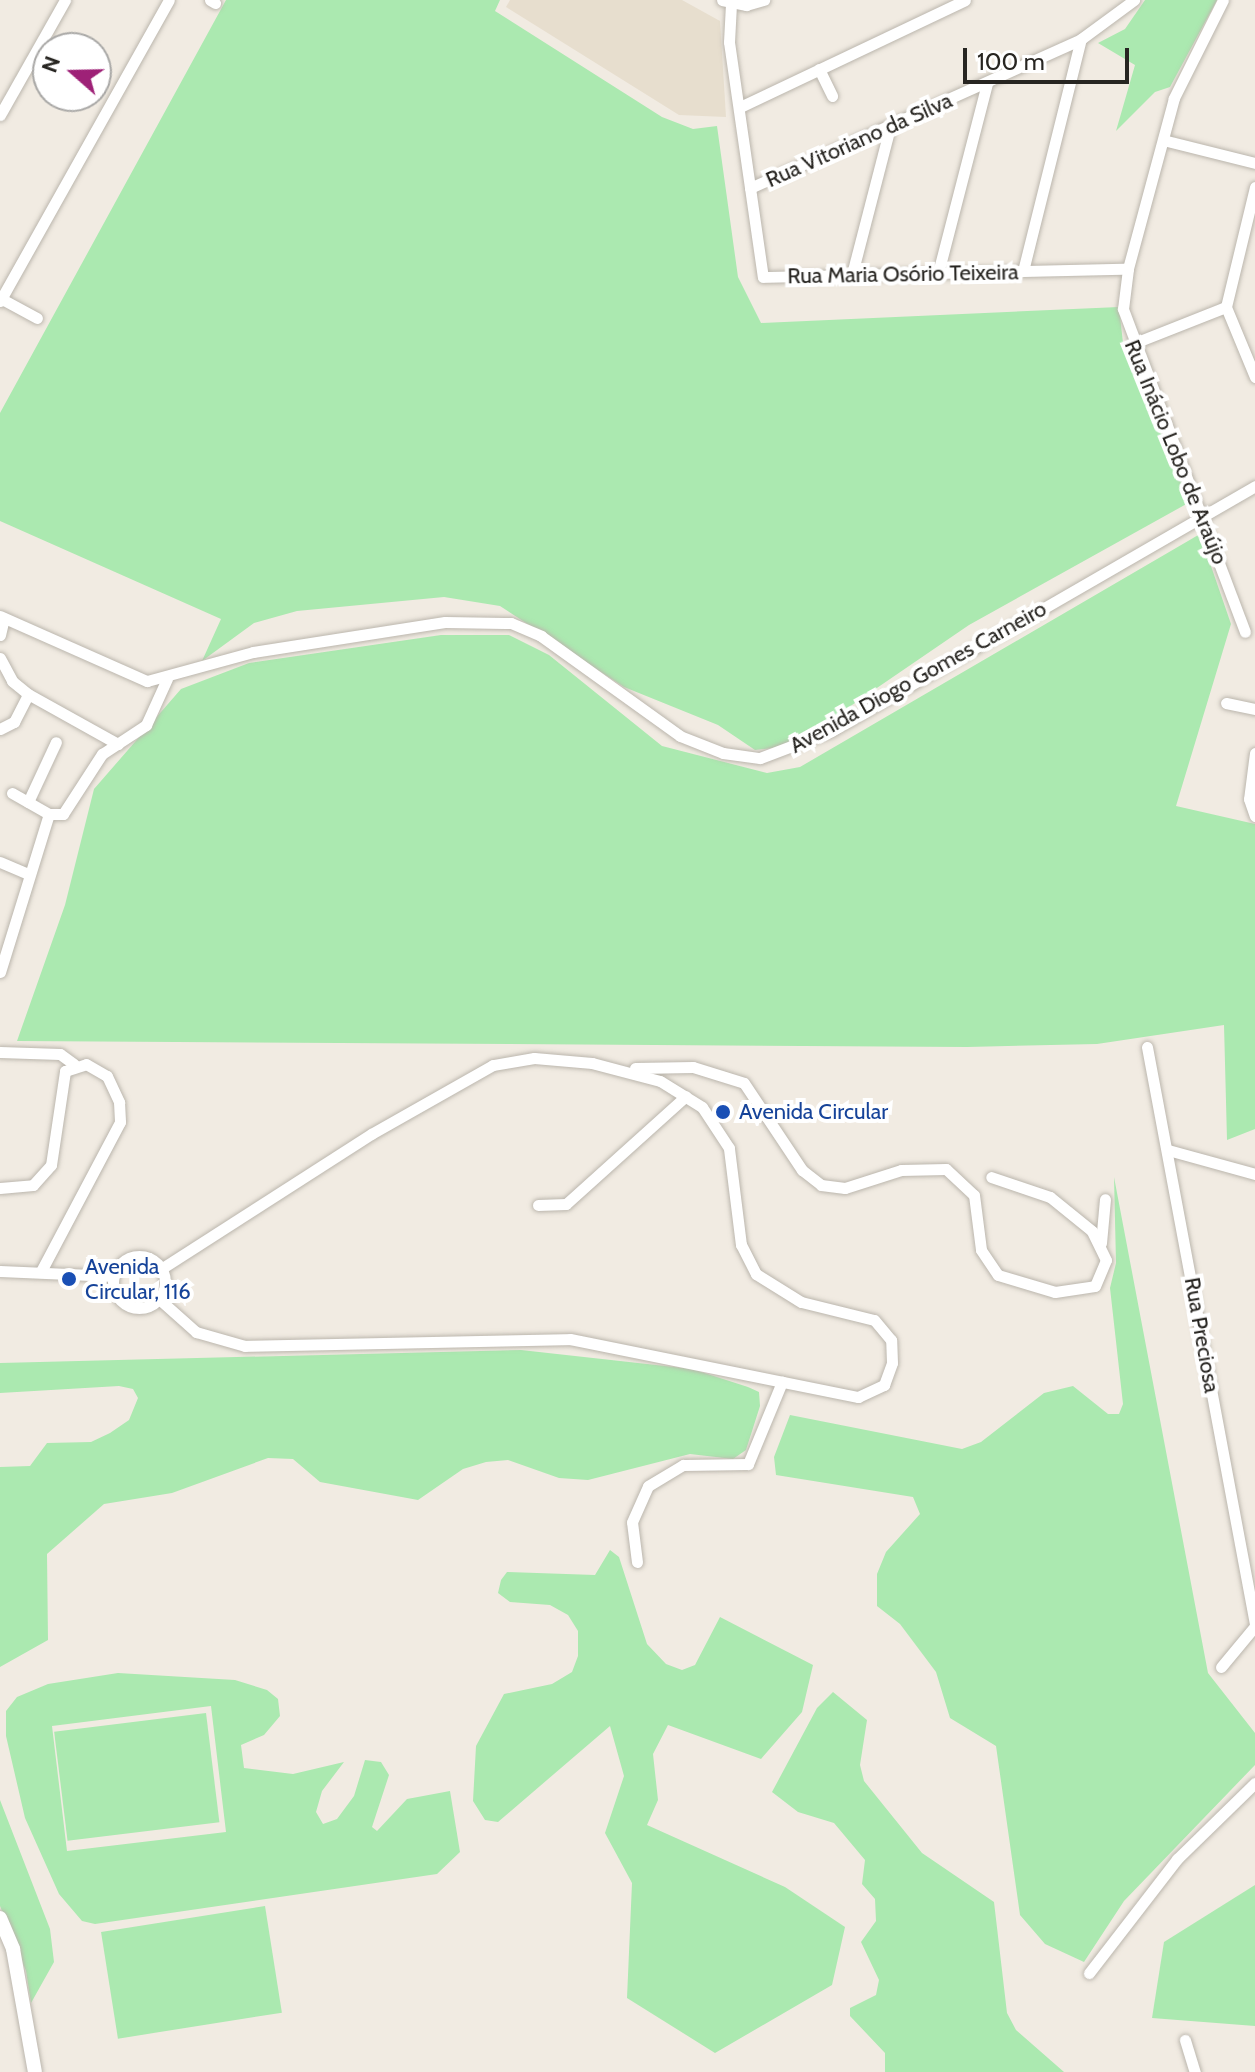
<!DOCTYPE html>
<meta charset="utf-8">
<style>
body{margin:0}
#map{position:relative;width:1255px;height:2072px;overflow:hidden;background:#f1ebe2;font-family:Cabin,sans-serif}
div>[style]{position:absolute}
[style*='--x']{left:calc(var(--x)*1px);top:calc(var(--y)*1px);width:calc(var(--w)*1px);rotate:calc(var(--a)*1deg)}
.built>*{inset:0;background:#e7dece}
.green>*{inset:0;background:#abe9b0;transform-origin:0 0}
.roads{filter:drop-shadow(0 0 2px #bbb6ad) drop-shadow(0 0 2px #bbb6ad)}
.minor>*{height:11px;margin:-5.5px;padding:0 5.5px;transform-origin:5.5px;border-radius:5.5px;background:#fff}
.minor>.ring{margin:-5.5px;padding:0;box-sizing:content-box;background:none;border:11px solid #fff;border-radius:50%}
.major>*{height:14px;margin:-7px;padding:0 7px;transform-origin:7px;border-radius:7px;background:#fff}
.dots>*{width:22px;height:22px;translate:-50% -50%;box-sizing:border-box;border:4px solid #fff;border-radius:50%}
span{translate:-50% -50%;white-space:nowrap;text-align:center;line-height:1.15;-webkit-text-stroke:8px #fff;paint-order:stroke}
.street-label{font-size:22px;color:#272521}
.transit-label{font-size:22px;color:#164399}
.left{translate:0 -50%;text-align:left}
.north{position:absolute;left:32px;top:32px;width:80px;height:80px;box-sizing:border-box;background:#fff;border:2px solid #a9a8a6;border-radius:50%;rotate:290deg;font-size:22px;font-weight:700;line-height:32px;text-align:center;color:#272521}
.north::after{content:'';display:block;margin:auto;width:28px;height:36px;background:#9e2177;clip-path:polygon(50% 0,100% 100%,50% 72%,0 100%)}
.scale{position:absolute;left:963px;top:48px;width:166px;height:36px;box-sizing:border-box;border:4px solid #272521;border-top:0;padding-left:10px;font-size:24px;line-height:28px;white-space:nowrap;color:#272521;-webkit-text-stroke:6px #fff;paint-order:stroke}
</style>
<div id="map">
<div class="built">
<div style="clip-path:polygon(510px 0,682px 0,720px 21px,726px 117px,679px 115px,506px 7px)"></div>
</div>
<div class="green">
<div style="clip-path:polygon(226px 0,500px 0,495px 11px,662px 117px,693px 129px,717px 126px,738px 277px,761px 323px,1119px 307px,1123px 343px,1190px 502px,969px 625px,792px 746px,755px 750px,718px 725px,624px 687px,500px 606px,444px 597px,297px 611px,254px 623px,202px 661px,221px 619px,0 521px,0 413px)"></div>
<div style="clip-path:polygon(1145px 0,1217px 0,1170px 87px,1155px 92px,1116px 131px,1135px 65px,1098px 43px,1125px 29px)"></div>
<div style="clip-path:polygon(1200px 534px,1231px 624px,1176px 806px,1255px 824px,1255px 1129px,1227px 1140px,1224px 1025px,1097px 1044px,967px 1047px,17px 1041px,65px 905px,94px 789px,181px 689px,249px 663px,441px 635px,509px 635px,549px 655px,662px 746px,767px 773px,800px 767px)"></div>
<div style="clip-path:polygon(1114px 1177px,1208px 1673px,1255px 1733px,1255px 1765px,1124px 1901px,1084px 1962px,1045px 1944px,1020px 1915px,996px 1746px,950px 1718px,936px 1672px,900px 1624px,877px 1606px,877px 1574px,886px 1552px,920px 1514px,913px 1497px,776px 1475px,774px 1457px,790px 1415px,962px 1449px,981px 1442px,1044px 1393px,1073px 1386px,1108px 1414px,1119px 1414px,1123px 1404px,1110px 1288px,1116px 1263px)"></div>
<div style="clip-path:polygon(521px 1350px,692px 1369px,748px 1387px,759px 1392px,760px 1406px,746px 1450px,733px 1459px,690px 1454px,588px 1480px,559px 1478px,508px 1460px,486px 1462px,463px 1469px,418px 1500px,320px 1482px,293px 1459px,268px 1458px,172px 1493px,104px 1504px,47px 1554px,48px 1640px,0 1667px,0 1467px,30px 1466px,47px 1443px,91px 1442px,110px 1433px,129px 1420px,138px 1398px,133px 1389px,119px 1386px,0 1393px,0 1363px)"></div>
<div style="clip-path:polygon(610px 1550px,619px 1557px,647px 1644px,666px 1664px,682px 1670px,695px 1665px,720px 1617px,813px 1665px,802px 1712px,761px 1759px,668px 1725px,653px 1754px,658px 1800px,647px 1825px,785px 1887px,845px 1927px,832px 1985px,715px 2053px,627px 1998px,632px 1883px,605px 1833px,624px 1776px,610px 1726px,498px 1822px,485px 1820px,473px 1801px,476px 1746px,504px 1694px,552px 1684px,572px 1672px,578px 1656px,578px 1631px,568px 1615px,550px 1605px,510px 1602px,498px 1593px,501px 1580px,507px 1572px,595px 1575px)"></div>
<div style="clip-path:polygon(evenodd,118px 1673px,235px 1680px,267px 1690px,278px 1699px,280px 1716px,264px 1735px,241px 1745px,244px 1768px,293px 1774px,344px 1762px,322px 1791px,316px 1812px,323px 1824px,337px 1819px,354px 1796px,365px 1760px,381px 1762px,389px 1775px,372px 1827px,377px 1831px,407px 1799px,450px 1791px,460px 1852px,437px 1874px,95px 1924px,82px 1921px,59px 1894px,25px 1818px,6px 1736px,6px 1711px,17px 1697px,48px 1684px,118px 1673px,211px 1706px,226px 1832px,67px 1851px,52px 1726px,211px 1706px)"></div>
<div style="clip-path:polygon(833px 1692px,867px 1720px,860px 1765px,864px 1781px,922px 1853px,994px 1902px,1007px 2013px,1016px 2030px,1064px 2072px,885px 2072px,885px 2053px,850px 2016px,850px 2008px,876px 1995px,879px 1980px,861px 1942px,876px 1921px,875px 1899px,862px 1884px,865px 1860px,834px 1823px,798px 1812px,772px 1792px,817px 1708px)"></div>
<div style="left:206px;top:1713px;width:110px;height:153px;rotate:83deg"></div>
<div style="clip-path:polygon(0 1800px,50px 1929px,54px 1962px,31px 2003px,26px 1971px,0 1906px)"></div>
<div style="clip-path:polygon(1255px 1885px,1255px 2026px,1152px 2018px,1164px 1942px)"></div>
<div style="left:265px;top:1906px;width:108px;height:166px;rotate:81deg"></div>
</div>
<div class="roads">
<div class="minor">
<div style="--x:210;--y:0;--w:6;--a:31"></div>
<div style="--x:722;--y:0;--w:25;--a:12"></div>
<div style="--x:746;--y:5;--w:19;--a:-16"></div>
<div style="--x:1223;--y:0;--w:110;--a:116.6"></div>
<div style="--x:1174;--y:98;--w:177;--a:105.1"></div>
<div style="--x:1128;--y:269;--w:40;--a:97.1"></div>
<div style="--x:1123;--y:309;--w:345;--a:69.3"></div>
<div style="--x:731;--y:4;--w:38;--a:93"></div>
<div style="--x:729;--y:42;--w:237;--a:81.8"></div>
<div style="--x:763;--y:277;--w:365;--a:-1.3"></div>
<div style="--x:819;--y:69;--w:30;--a:64"></div>
<div style="--x:740;--y:107;--w:249;--a:-25.4"></div>
<div style="--x:0;--y:115;--w:132;--a:-60.5"></div>
<div style="--x:1163;--y:140;--w:95;--a:14"></div>
<div style="--x:1255;--y:187;--w:123;--a:103.6"></div>
<div style="--x:1226;--y:307;--w:76;--a:67.5"></div>
<div style="--x:750;--y:188;--w:363;--a:-24.2"></div>
<div style="--x:1081;--y:39;--w:66;--a:-36.3"></div>
<div style="--x:1023;--y:271;--w:239;--a:-76"></div>
<div style="--x:938;--y:273;--w:196;--a:-75.5"></div>
<div style="--x:852;--y:274;--w:152;--a:-75.5"></div>
<div style="--x:0;--y:298;--w:42;--a:28.4"></div>
<div style="--x:0;--y:301;--w:345;--a:-60.7"></div>
<div style="--x:1132;--y:344;--w:101;--a:-21.5"></div>
<div style="--x:0;--y:616;--w:161;--a:23.9"></div>
<div style="--x:147;--y:681;--w:110;--a:-15.3"></div>
<div style="--x:253;--y:652;--w:194;--a:-8.9"></div>
<div style="--x:445;--y:622;--w:66;--a:0.9"></div>
<div style="--x:511;--y:623;--w:33;--a:23"></div>
<div style="--x:541;--y:636;--w:171;--a:35.7"></div>
<div style="--x:680;--y:736;--w:46;--a:21.6"></div>
<div style="--x:723;--y:753;--w:37;--a:8"></div>
<div style="--x:760;--y:758;--w:76;--a:-20.8"></div>
<div style="--x:831;--y:731;--w:490;--a:-30"></div>
<div style="--x:0;--y:635;--w:17;--a:-77"></div>
<div style="--x:0;--y:658;--w:26;--a:62"></div>
<div style="--x:12;--y:681;--w:21;--a:39"></div>
<div style="--x:28;--y:694;--w:103;--a:29.1"></div>
<div style="--x:1226;--y:703;--w:30;--a:12"></div>
<div style="--x:0;--y:729;--w:16;--a:-27"></div>
<div style="--x:14;--y:722;--w:31;--a:-63"></div>
<div style="--x:1255;--y:753;--w:46;--a:97.4"></div>
<div style="--x:1249;--y:799;--w:18;--a:71"></div>
<div style="--x:12;--y:793;--w:43;--a:29.6"></div>
<div style="--x:49;--y:814;--w:14;--a:0"></div>
<div style="--x:63;--y:814;--w:72;--a:-57"></div>
<div style="--x:102;--y:754;--w:53;--a:-33.4"></div>
<div style="--x:146;--y:725;--w:51;--a:-65.5"></div>
<div style="--x:28;--y:802;--w:66;--a:-65"></div>
<div style="--x:0;--y:862;--w:30;--a:23"></div>
<div style="--x:0;--y:972;--w:165;--a:-72.8"></div>
<div style="--x:1147;--y:1047;--w:587;--a:79.4"></div>
<div style="--x:0;--y:1052;--w:60;--a:1.9"></div>
<div style="--x:60;--y:1054;--w:17;--a:36"></div>
<div style="--x:635;--y:1068;--w:58;--a:-1"></div>
<div style="--x:693;--y:1067;--w:53;--a:17.4"></div>
<div style="--x:744;--y:1083;--w:105;--a:56.3"></div>
<div style="--x:802;--y:1170;--w:24;--a:38"></div>
<div style="--x:821;--y:1185;--w:24;--a:7"></div>
<div style="--x:845;--y:1188;--w:59;--a:-17.8"></div>
<div style="--x:901;--y:1170;--w:45;--a:-1.3"></div>
<div style="--x:946;--y:1169;--w:38;--a:43"></div>
<div style="--x:974;--y:1195;--w:55;--a:82.7"></div>
<div style="--x:981;--y:1250;--w:30;--a:56"></div>
<div style="--x:998;--y:1275;--w:59;--a:16.6"></div>
<div style="--x:1055;--y:1292;--w:40;--a:-8.5"></div>
<div style="--x:1095;--y:1286;--w:28;--a:-67"></div>
<div style="--x:1106;--y:1260;--w:32;--a:-116"></div>
<div style="--x:1092;--y:1231;--w:54;--a:-141"></div>
<div style="--x:1050;--y:1197;--w:62;--a:-161.3"></div>
<div style="--x:1168;--y:1150;--w:90;--a:15.4"></div>
<div style="--x:0;--y:1188;--w:33;--a:-5"></div>
<div style="--x:33;--y:1185;--w:27;--a:-48"></div>
<div style="--x:51;--y:1165;--w:95;--a:-81.5"></div>
<div style="--x:65;--y:1071;--w:22;--a:-18"></div>
<div style="--x:86;--y:1064;--w:24;--a:30"></div>
<div style="--x:107;--y:1076;--w:29;--a:65"></div>
<div style="--x:119;--y:1102;--w:20;--a:87"></div>
<div style="--x:120;--y:1122;--w:169;--a:117.9"></div>
<div style="--x:538;--y:1205;--w:28;--a:-2"></div>
<div style="--x:566;--y:1204;--w:161;--a:-42"></div>
<div style="--x:1101;--y:1243;--w:44;--a:-84.8"></div>
<div class="ring" style="left:113px;top:1256px;width:41px;height:41px"></div>
<div style="--x:0;--y:1271;--w:114;--a:2.5"></div>
<div style="--x:159;--y:1299;--w:50;--a:41.7"></div>
<div style="--x:196;--y:1332;--w:51;--a:15.9"></div>
<div style="--x:245;--y:1346;--w:325;--a:-1.2"></div>
<div style="--x:570;--y:1339;--w:294;--a:11.4"></div>
<div style="--x:858;--y:1397;--w:29;--a:-25"></div>
<div style="--x:884;--y:1385;--w:23;--a:-70"></div>
<div style="--x:892;--y:1363;--w:23;--a:-92"></div>
<div style="--x:891;--y:1340;--w:26;--a:-130"></div>
<div style="--x:874;--y:1320;--w:75;--a:-166.1"></div>
<div style="--x:801;--y:1302;--w:53;--a:-148.1"></div>
<div style="--x:756;--y:1274;--w:33;--a:-117"></div>
<div style="--x:741;--y:1245;--w:98;--a:-97.1"></div>
<div style="--x:729;--y:1148;--w:49;--a:-123.4"></div>
<div style="--x:702;--y:1107;--w:49;--a:-148.2"></div>
<div style="--x:660;--y:1081;--w:70;--a:-165.2"></div>
<div style="--x:592;--y:1063;--w:58;--a:-175.1"></div>
<div style="--x:534;--y:1058;--w:42;--a:170.3"></div>
<div style="--x:493;--y:1065;--w:140;--a:150.5"></div>
<div style="--x:371;--y:1134;--w:250;--a:147.3"></div>
<div style="--x:637;--y:1562;--w:40;--a:-97.1"></div>
<div style="--x:632;--y:1522;--w:39;--a:-66"></div>
<div style="--x:648;--y:1486;--w:41;--a:-31"></div>
<div style="--x:683;--y:1465;--w:65;--a:-0.9"></div>
<div style="--x:748;--y:1464;--w:89;--a:-67.5"></div>
<div style="--x:1221;--y:1667;--w:53;--a:-50.3"></div>
<div style="--x:1089;--y:1973;--w:144;--a:-52.3"></div>
<div style="--x:1177;--y:1859;--w:109;--a:-44.3"></div>
<div style="--x:1185;--y:2040;--w:34;--a:73"></div>
</div>
<div class="major">
<div style="--x:0;--y:1918;--w:34;--a:67"></div>
<div style="--x:13;--y:1949;--w:125;--a:79.9"></div>
</div>
</div>
<div class="dots">
<div style="left:723px;top:1112px;background:#1a4fb4"></div>
<div style="left:69px;top:1279px;background:#1a4fb4"></div>
</div>
<div class="street-label">
<span style="left:859px;top:140px;rotate:-24deg">Rua Vitoriano da Silva</span>
<span style="left:903px;top:274px;rotate:-1deg">Rua Maria Osório Teixeira</span>
<span style="left:1176px;top:452px;rotate:68deg">Rua Inácio Lobo de Araújo</span>
<span style="left:918px;top:677px;rotate:-29deg">Avenida Diogo Gomes Carneiro</span>
<span style="left:1202px;top:1335px;rotate:80deg">Rua Preciosa</span>
</div>
<div class="transit-label">
<span class="left" style="left:739px;top:1112px">Avenida Circular</span>
<span class="left" style="left:85px;top:1279px">Avenida<br>Circular, 116</span>
</div>
<div class="north">N</div>
<div class="scale">100 m</div>
</div>
